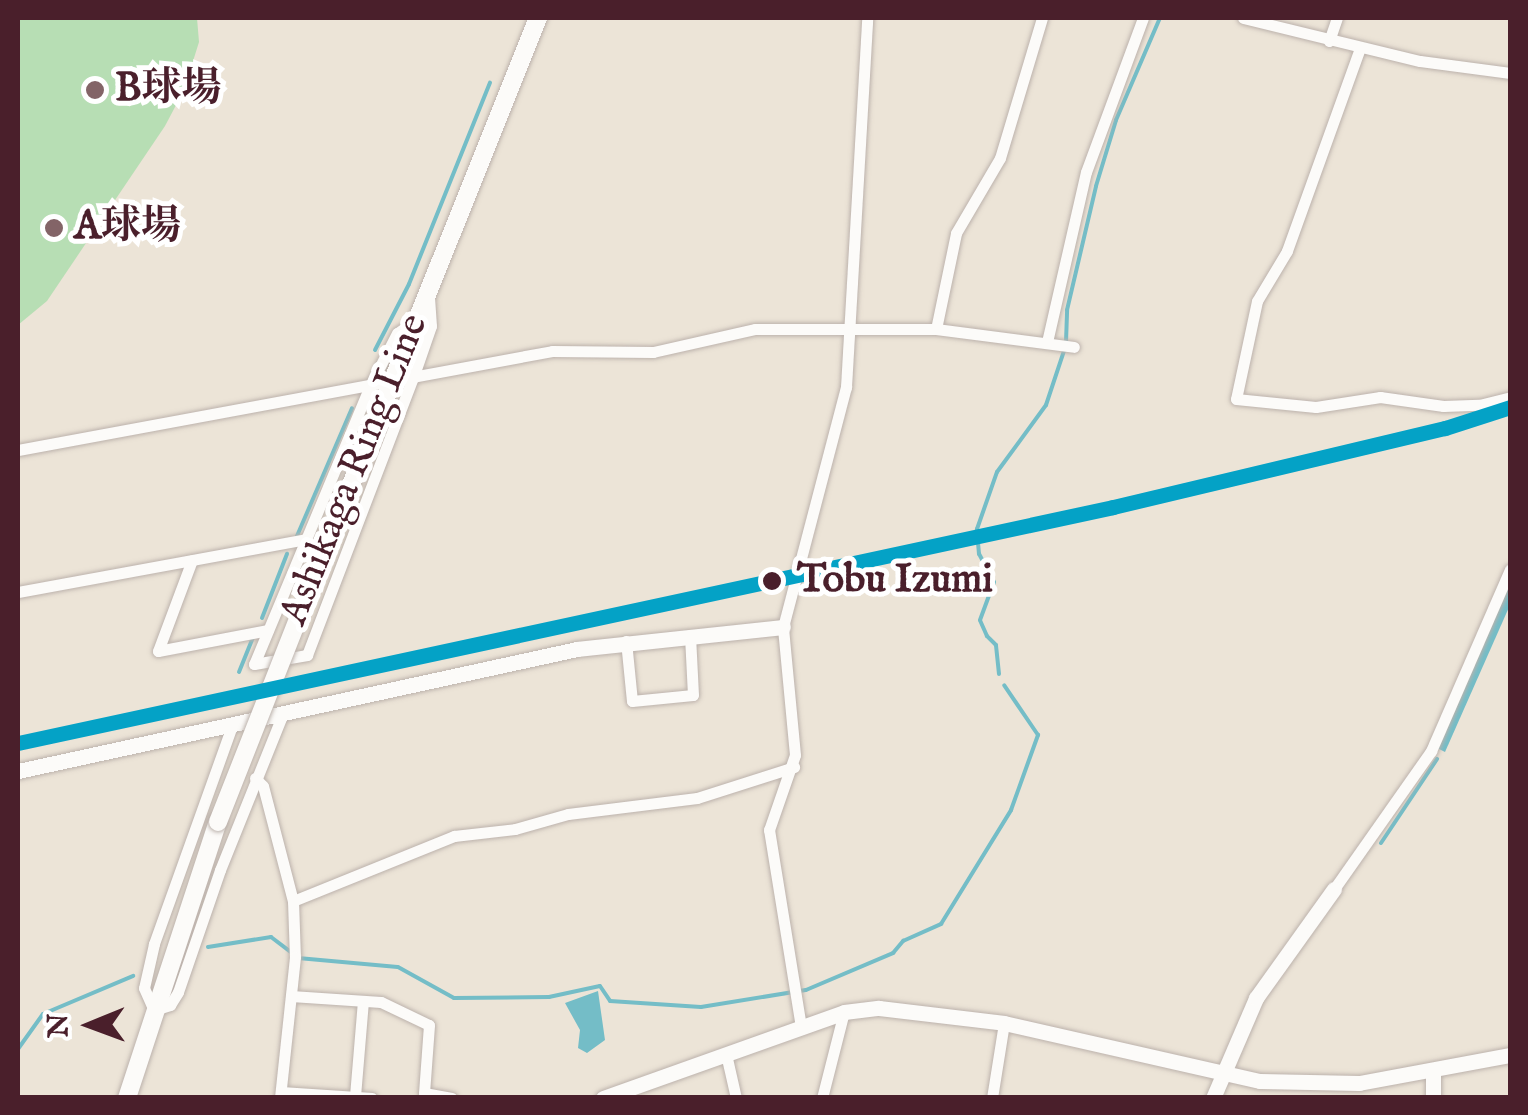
<!DOCTYPE html>
<meta charset="utf-8">
<style>
body{margin:0}
#map{position:relative;width:1528px;height:1115px;overflow:hidden;background:#ece4d7;font-family:"IM FELL English","Noto Serif JP",serif}
div>[style]{position:absolute}
[style*='--x']{left:calc(var(--x)*1px);top:calc(var(--y)*1px);width:calc(var(--w)*1px);rotate:calc(var(--a)*1deg)}
.green>*{inset:0;background:#b7deb4}
.water>*{inset:0;background:#74bdc7}
.stream>*{height:4px;margin:-2px;padding:0 2px;transform-origin:2px;border-radius:2px;background:#74bdc7}
.roads{filter:drop-shadow(0 0 2px #bcb2ac) drop-shadow(0 0 2px #bcb2ac)}
.street>*{height:11px;margin:-5.5px;padding:0 5.5px;transform-origin:5.5px;border-radius:5.5px;background:#fcfbf9}
.secondary>*{height:15px;margin:-7.5px;padding:0 7.5px;transform-origin:7.5px;border-radius:7.5px;background:#fcfbf9}
.primary>*{height:18px;margin:-9px;padding:0 9px;transform-origin:9px;border-radius:9px;background:#fcfbf9}
.bridges{filter:drop-shadow(0 0 2px #bcb2ac) drop-shadow(0 0 2px #bcb2ac)}
.primary-bridge>*{height:18px;margin:-9px;padding:0 9px;transform-origin:9px;border-radius:9px;background:#fcfbf9}
.rail-1>*{height:15px;margin:-7.5px;padding:0 7.5px;transform-origin:7.5px;border-radius:7.5px;background:#04a2c6}
.dots>*{width:28px;height:28px;translate:-50% -50%;box-sizing:border-box;border:5px solid #fff;border-radius:50%}
span{translate:-50% -50%;white-space:nowrap;text-align:center;line-height:1.15;-webkit-text-stroke:10px #fff;paint-order:stroke}
.poi-label{font-size:40px;color:#4a1f2b;font-weight:700}
.left{translate:0 -50%;text-align:left}
.street-label{font-size:40px;color:#4a1f2b}
.stop-label{font-size:40px;color:#4a1f2b;font-weight:700}
.frame{position:absolute;inset:0;border:20px solid #4a1f2b;pointer-events:none}
.north{position:absolute;left:40px;top:975px;width:100px;height:100px;-webkit-text-stroke:8px #fff;paint-order:stroke;rotate:269deg;font-size:28px;font-weight:700;line-height:40px;text-align:center;color:#4a1f2b}
.north::after{content:'';display:block;margin:auto;width:35px;height:45px;background:#4a1f2b;clip-path:polygon(50% 0,100% 100%,50% 72%,0 100%)}
</style>
<div id="map">
<div class="green">
<div style="clip-path:polygon(18px 18px,197px 18px,199px 42px,184px 90px,165px 126px,47px 301px,18px 325px)"></div>
</div>
<div class="water">
<div style="clip-path:polygon(1510px 575px,1510px 605px,1445px 752px,1437px 748px)"></div>
<div style="clip-path:polygon(598px 991px,605px 1040px,587px 1053px,578px 1048px,580px 1030px,565px 1003px)"></div>
</div>
<div class="stream">
<div style="--x:1066;--y:342;--w:32;--a:-88"></div>
<div style="--x:1067;--y:310;--w:127;--a:-76.8"></div>
<div style="--x:1096;--y:186;--w:69;--a:-73.1"></div>
<div style="--x:1116;--y:120;--w:111;--a:-66.7"></div>
<div style="--x:375;--y:350;--w:74;--a:-62.7"></div>
<div style="--x:409;--y:284;--w:217;--a:-68.1"></div>
<div style="--x:297;--y:536;--w:139;--a:-66.7"></div>
<div style="--x:262;--y:618;--w:69;--a:-68.7"></div>
<div style="--x:239;--y:672;--w:37;--a:-68"></div>
<div style="--x:999;--y:674;--w:29;--a:-96"></div>
<div style="--x:996;--y:645;--w:13;--a:-135"></div>
<div style="--x:987;--y:636;--w:17;--a:-114"></div>
<div style="--x:980;--y:620;--w:40;--a:-69.8"></div>
<div style="--x:994;--y:582;--w:32;--a:-118"></div>
<div style="--x:979;--y:554;--w:25;--a:-95"></div>
<div style="--x:977;--y:529;--w:60;--a:-70.7"></div>
<div style="--x:997;--y:472;--w:83;--a:-53.8"></div>
<div style="--x:1046;--y:405;--w:57;--a:-71.6"></div>
<div style="--x:1381;--y:843;--w:101;--a:-56.3"></div>
<div style="--x:208;--y:947;--w:64;--a:-9"></div>
<div style="--x:271;--y:937;--w:25;--a:37"></div>
<div style="--x:298;--y:958;--w:100;--a:5.1"></div>
<div style="--x:398;--y:967;--w:64;--a:29"></div>
<div style="--x:454;--y:998;--w:95;--a:-0.6"></div>
<div style="--x:549;--y:997;--w:52;--a:-12.2"></div>
<div style="--x:600;--y:986;--w:18;--a:56"></div>
<div style="--x:610;--y:1001;--w:91;--a:3.8"></div>
<div style="--x:701;--y:1007;--w:106;--a:-9.2"></div>
<div style="--x:806;--y:990;--w:95;--a:-23"></div>
<div style="--x:893;--y:953;--w:16;--a:-50"></div>
<div style="--x:903;--y:941;--w:42;--a:-24.1"></div>
<div style="--x:941;--y:924;--w:134;--a:-58.4"></div>
<div style="--x:1011;--y:810;--w:80;--a:-70.2"></div>
<div style="--x:1038;--y:735;--w:60;--a:-124.2"></div>
<div style="--x:18;--y:1049;--w:43;--a:-54.5"></div>
<div style="--x:43;--y:1014;--w:98;--a:-22.9"></div>
</div>
<div class="roads">
<div class="street">
<div style="--x:1243;--y:18;--w:182;--a:13.7"></div>
<div style="--x:1420;--y:61;--w:91;--a:7.6"></div>
<div style="--x:1329;--y:41;--w:24;--a:-71"></div>
<div style="--x:1360;--y:48;--w:216;--a:109.8"></div>
<div style="--x:1287;--y:251;--w:58;--a:121"></div>
<div style="--x:1257;--y:301;--w:100;--a:102.1"></div>
<div style="--x:1236;--y:399;--w:80;--a:5.7"></div>
<div style="--x:1316;--y:407;--w:65;--a:-8.9"></div>
<div style="--x:1380;--y:397;--w:64;--a:8.1"></div>
<div style="--x:1443;--y:406;--w:36;--a:-2"></div>
<div style="--x:1479;--y:405;--w:32;--a:-14"></div>
<div style="--x:413;--y:322;--w:19;--a:145"></div>
<div style="--x:397;--y:333;--w:62;--a:117"></div>
<div style="--x:369;--y:388;--w:299;--a:112.6"></div>
<div style="--x:254;--y:664;--w:54;--a:-9.6"></div>
<div style="--x:307;--y:655;--w:297;--a:-69.1"></div>
<div style="--x:413;--y:378;--w:55;--a:-70.9"></div>
<div style="--x:431;--y:326;--w:27;--a:-94"></div>
<div style="--x:936;--y:329;--w:98;--a:-78.2"></div>
<div style="--x:956;--y:233;--w:87;--a:-59.6"></div>
<div style="--x:1000;--y:158;--w:146;--a:-73.3"></div>
<div style="--x:1047;--y:342;--w:174;--a:-77.1"></div>
<div style="--x:1086;--y:172;--w:164;--a:-69.7"></div>
<div style="--x:18;--y:450;--w:543;--a:-10.5"></div>
<div style="--x:552;--y:351;--w:101;--a:0.6"></div>
<div style="--x:653;--y:352;--w:105;--a:-12.7"></div>
<div style="--x:755;--y:329;--w:181;--a:0"></div>
<div style="--x:936;--y:329;--w:139;--a:7.4"></div>
<div style="--x:18;--y:592;--w:294;--a:-10.4"></div>
<div style="--x:626;--y:641;--w:60;--a:84.3"></div>
<div style="--x:632;--y:701;--w:61;--a:-5.6"></div>
<div style="--x:693;--y:695;--w:60;--a:-92.9"></div>
<div style="--x:158;--y:651;--w:112;--a:-10.8"></div>
<div style="--x:158;--y:651;--w:97;--a:-69.5"></div>
<div style="--x:233;--y:723;--w:235;--a:109.7"></div>
<div style="--x:154;--y:944;--w:45;--a:102.8"></div>
<div style="--x:144;--y:988;--w:24;--a:66"></div>
<div style="--x:154;--y:1010;--w:17;--a:-17"></div>
<div style="--x:170;--y:1005;--w:15;--a:-58"></div>
<div style="--x:178;--y:992;--w:129;--a:-71"></div>
<div style="--x:220;--y:870;--w:169;--a:-68.1"></div>
<div style="--x:255;--y:778;--w:11;--a:45"></div>
<div style="--x:263;--y:786;--w:119;--a:75.4"></div>
<div style="--x:293;--y:901;--w:56;--a:88"></div>
<div style="--x:295;--y:957;--w:142;--a:96.1"></div>
<div style="--x:1334;--y:889;--w:169;--a:-54.9"></div>
<div style="--x:1431;--y:751;--w:198;--a:-66.5"></div>
<div style="--x:293;--y:901;--w:174;--a:-22"></div>
<div style="--x:454;--y:836;--w:61;--a:-6.5"></div>
<div style="--x:515;--y:829;--w:55;--a:-15.8"></div>
<div style="--x:568;--y:814;--w:130;--a:-7.1"></div>
<div style="--x:697;--y:798;--w:102;--a:-17.7"></div>
<div style="--x:291;--y:996;--w:90;--a:3.8"></div>
<div style="--x:381;--y:1002;--w:53;--a:25.6"></div>
<div style="--x:429;--y:1025;--w:68;--a:94.2"></div>
<div style="--x:424;--y:1093;--w:28;--a:10"></div>
<div style="--x:801;--y:1027;--w:200;--a:-99.2"></div>
<div style="--x:769;--y:830;--w:79;--a:-70.9"></div>
<div style="--x:795;--y:755;--w:129;--a:-95.4"></div>
<div style="--x:783;--y:627;--w:248;--a:-75.3"></div>
<div style="--x:846;--y:387;--w:370;--a:-86.7"></div>
<div style="--x:726;--y:1054;--w:45;--a:77.2"></div>
<div style="--x:281;--y:1092;--w:91;--a:3.8"></div>
<div style="--x:355;--y:1096;--w:95;--a:-85.2"></div>
<div style="--x:822;--y:1098;--w:89;--a:-75.7"></div>
<div style="--x:992;--y:1098;--w:76;--a:-80.9"></div>
</div>
<div class="secondary">
<div style="--x:18;--y:771;--w:572;--a:-12.31"></div>
<div style="--x:577;--y:649;--w:207;--a:-6.1"></div>
<div style="--x:1433;--y:1071;--w:27;--a:90"></div>
<div style="--x:603;--y:1098;--w:256;--a:-19.6"></div>
<div style="--x:844;--y:1012;--w:35;--a:-7"></div>
<div style="--x:879;--y:1008;--w:126;--a:6.8"></div>
<div style="--x:1004;--y:1023;--w:262;--a:12.8"></div>
<div style="--x:1260;--y:1081;--w:99;--a:1.2"></div>
<div style="--x:1359;--y:1083;--w:154;--a:-10.5"></div>
<div style="--x:1213;--y:1098;--w:109;--a:-66.7"></div>
<div style="--x:1256;--y:998;--w:134;--a:-54.4"></div>
</div>
<div class="primary">
<div style="--x:332;--y:532;--w:554;--a:-68.16"></div>
<div style="--x:127;--y:1098;--w:291;--a:-71.8"></div>
</div>
</div>
<div class="bridges">
<div class="primary-bridge">
<div style="--x:218;--y:822;--w:312;--a:-68.5"></div>
</div>
</div>
<div class="rail-1">
<div style="--x:18;--y:743;--w:1120;--a:-12.16"></div>
<div style="--x:1113;--y:507;--w:341;--a:-13.4"></div>
<div style="--x:1445;--y:428;--w:68;--a:-17.9"></div>
</div>
<div class="dots">
<div style="left:95px;top:90px;background:#836467"></div>
<div style="left:54px;top:228px;background:#836467"></div>
<div style="left:772px;top:581px;background:#4a1f2b"></div>
</div>
<div class="poi-label">
<span class="left" style="left:115px;top:90px">B球場</span>
<span class="left" style="left:74px;top:228px">A球場</span>
</div>
<div class="street-label">
<span style="left:355px;top:470px;rotate:-68deg">Ashikaga Ring Line</span>
</div>
<div class="stop-label">
<span class="left" style="left:797px;top:581px">Tobu Izumi</span>
</div>
<div class="frame"></div>
<div class="north">N</div>
</div>
